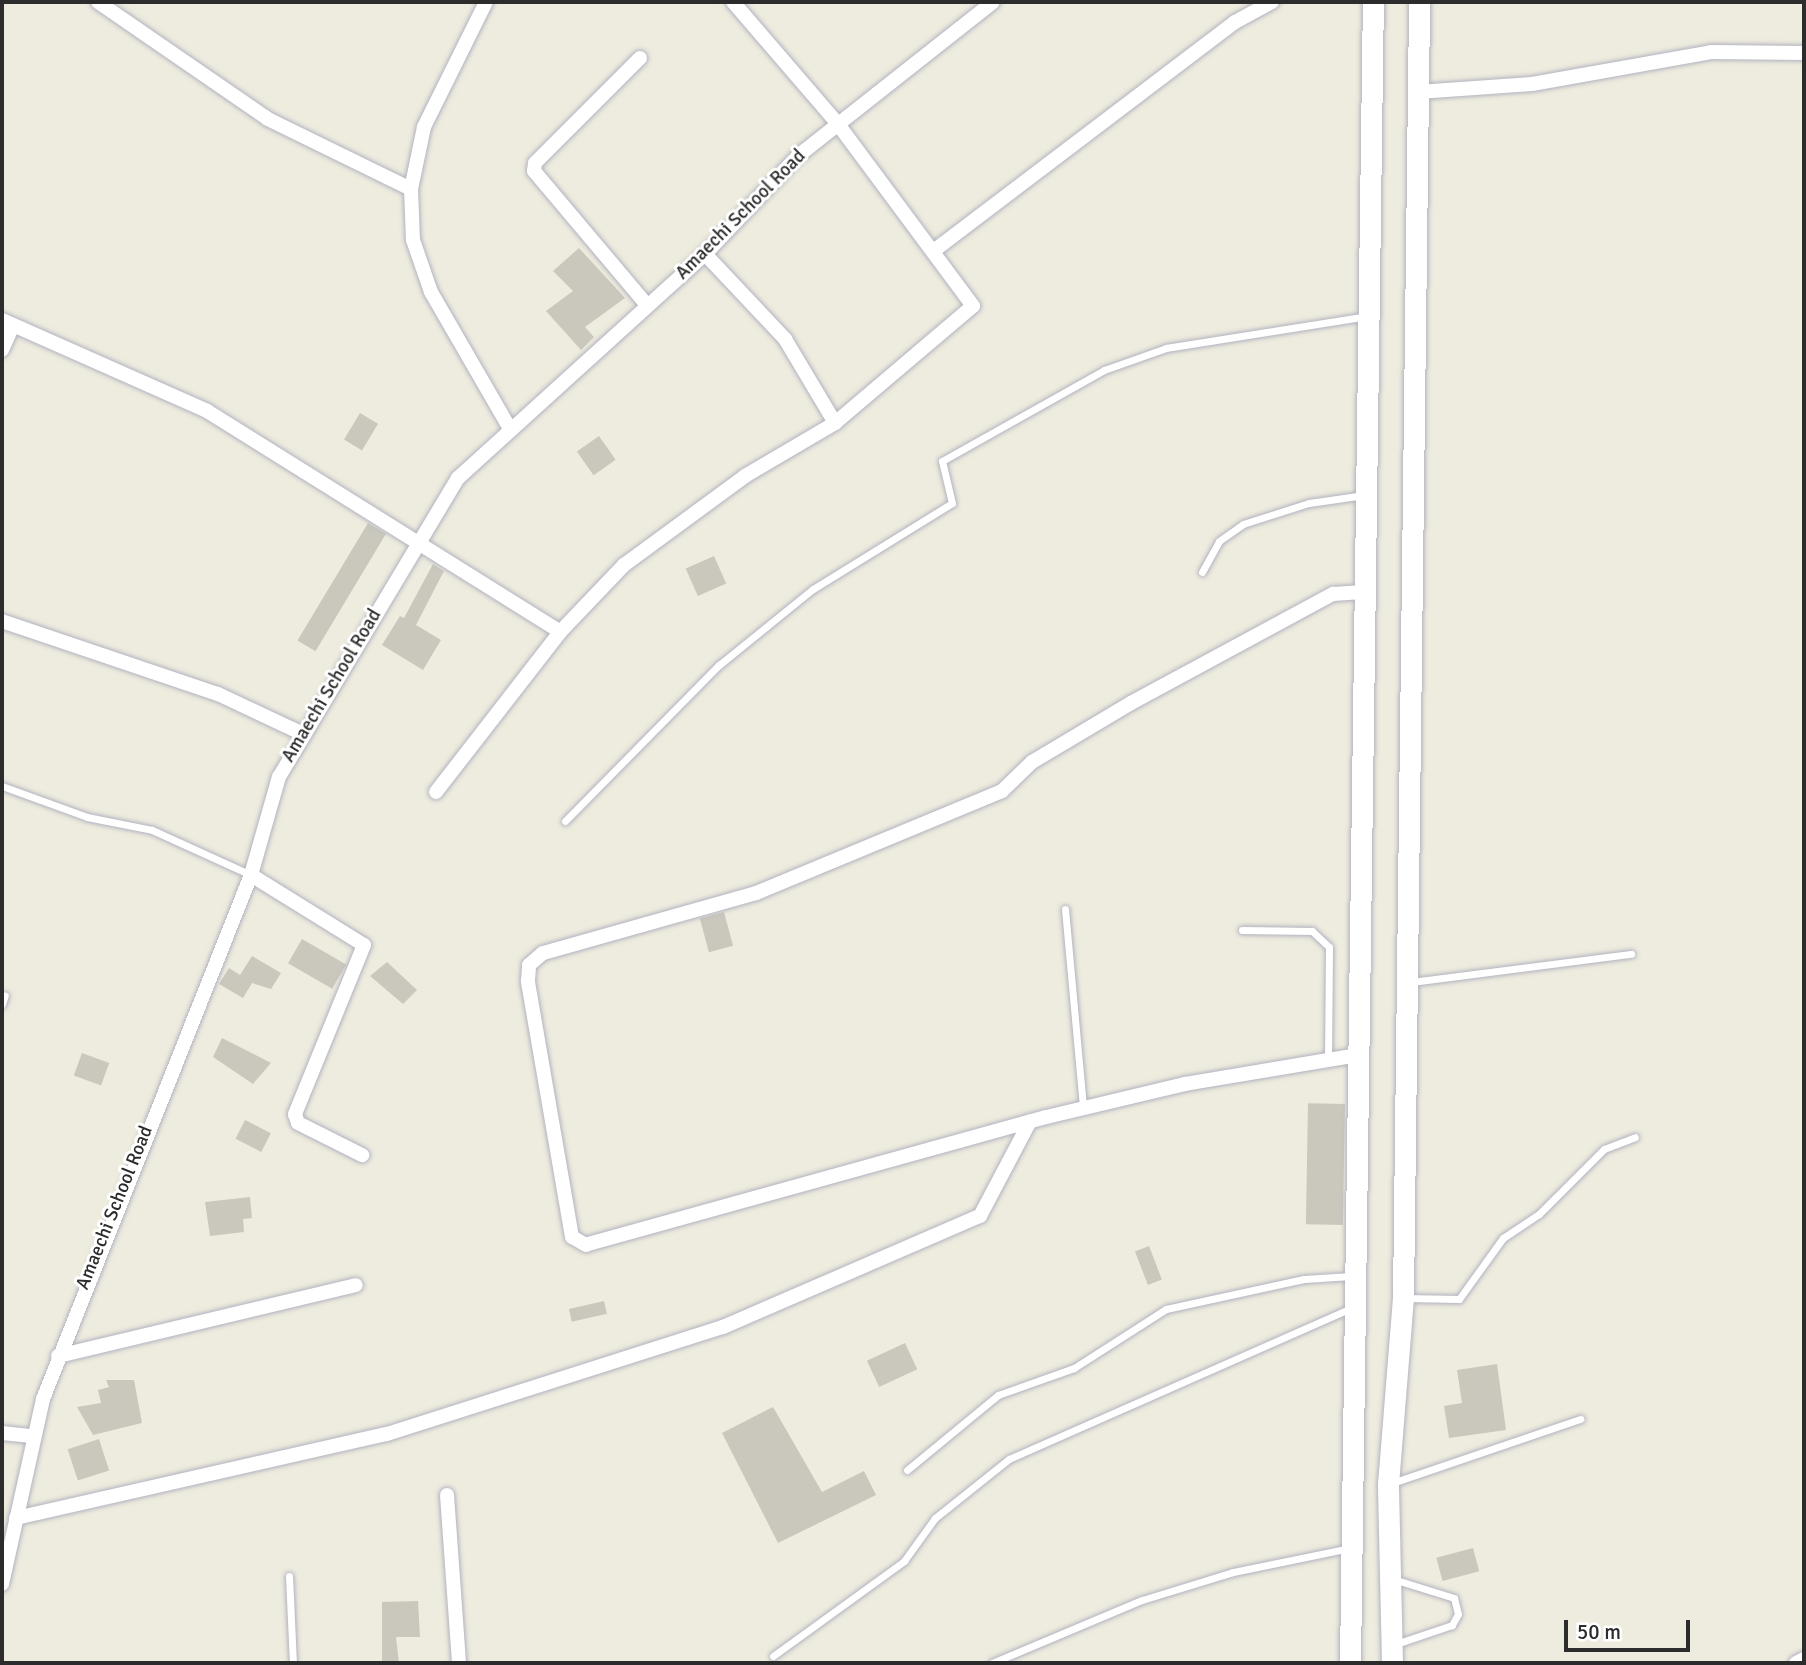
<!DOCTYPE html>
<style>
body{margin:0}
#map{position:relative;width:1806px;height:1665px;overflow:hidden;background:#eeecde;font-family:Signika,sans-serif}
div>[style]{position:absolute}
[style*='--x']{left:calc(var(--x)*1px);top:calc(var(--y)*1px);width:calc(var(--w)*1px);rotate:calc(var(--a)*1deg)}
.building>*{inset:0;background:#cac8bd;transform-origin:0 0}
.roads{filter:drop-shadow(0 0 2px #b2b2c0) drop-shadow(0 0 2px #b2b2c0)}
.service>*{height:7px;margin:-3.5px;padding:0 3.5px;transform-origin:3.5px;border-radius:3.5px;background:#fff}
.minor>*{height:14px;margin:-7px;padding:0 7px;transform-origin:7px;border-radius:7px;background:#fff}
.secondary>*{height:21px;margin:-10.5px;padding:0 10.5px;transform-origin:10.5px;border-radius:10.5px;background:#fff}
span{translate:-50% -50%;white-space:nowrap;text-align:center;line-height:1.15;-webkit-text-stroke:6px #fff;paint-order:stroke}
.street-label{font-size:19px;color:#2c2c2c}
.frame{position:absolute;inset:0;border:4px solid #2c2c2c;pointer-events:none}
.scale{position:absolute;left:1564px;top:1620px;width:126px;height:32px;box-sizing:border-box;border:4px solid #2c2c2c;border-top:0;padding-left:9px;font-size:21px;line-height:24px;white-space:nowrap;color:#2c2c2c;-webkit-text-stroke:5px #fff;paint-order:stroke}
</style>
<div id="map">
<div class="building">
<div style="clip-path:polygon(579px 248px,625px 298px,585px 327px,594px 337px,581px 350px,546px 311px,573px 291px,553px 271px)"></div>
<div style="left:360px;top:413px;width:21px;height:31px;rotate:31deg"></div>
<div style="left:599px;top:436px;width:29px;height:27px;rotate:55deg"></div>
<div style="left:368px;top:523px;width:21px;height:137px;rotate:31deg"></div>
<div style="left:714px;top:556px;width:30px;height:31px;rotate:66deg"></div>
<div style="clip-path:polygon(433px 564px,444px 571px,416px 625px,441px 640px,423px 670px,382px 645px,400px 616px,404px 618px)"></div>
<div style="left:724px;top:912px;width:35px;height:25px;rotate:75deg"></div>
<div style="left:302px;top:939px;width:51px;height:28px;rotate:30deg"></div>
<div style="clip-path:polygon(252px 956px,281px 973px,271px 989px,252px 983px,243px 998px,219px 984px,229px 968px,240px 975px)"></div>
<div style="clip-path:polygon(387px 962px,417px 990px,403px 1004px,370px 976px)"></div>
<div style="clip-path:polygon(222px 1038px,271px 1063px,253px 1084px,213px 1057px)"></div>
<div style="left:82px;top:1053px;width:29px;height:24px;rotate:20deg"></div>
<div style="left:1345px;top:1104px;width:121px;height:37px;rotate:91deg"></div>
<div style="left:245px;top:1120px;width:29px;height:21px;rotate:27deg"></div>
<div style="clip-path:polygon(250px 1197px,252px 1218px,243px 1219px,244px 1232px,210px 1236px,205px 1202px)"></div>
<div style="left:1149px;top:1246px;width:36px;height:15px;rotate:69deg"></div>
<div style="left:604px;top:1301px;width:13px;height:36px;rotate:77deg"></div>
<div style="left:905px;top:1343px;width:29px;height:42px;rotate:65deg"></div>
<div style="clip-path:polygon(1497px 1364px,1506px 1430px,1449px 1438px,1444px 1406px,1462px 1403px,1457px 1370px)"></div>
<div style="clip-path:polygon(106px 1380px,134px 1380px,142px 1423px,93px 1435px,77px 1407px,101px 1403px,98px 1390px,109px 1387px)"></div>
<div style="clip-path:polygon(773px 1407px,822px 1492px,864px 1471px,876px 1495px,778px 1543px,722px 1433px)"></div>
<div style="left:99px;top:1439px;width:33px;height:33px;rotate:72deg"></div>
<div style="left:1473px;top:1548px;width:24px;height:38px;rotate:75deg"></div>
<div style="clip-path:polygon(418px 1601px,420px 1637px,396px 1637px,399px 1663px,382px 1663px,382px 1602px)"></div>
</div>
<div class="roads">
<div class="service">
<div style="--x:1202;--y:572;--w:35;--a:-61"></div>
<div style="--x:1219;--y:541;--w:29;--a:-35"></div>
<div style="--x:1243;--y:524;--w:69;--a:-17.7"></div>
<div style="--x:1309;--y:503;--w:56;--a:-8.3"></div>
<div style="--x:2;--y:786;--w:90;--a:20"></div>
<div style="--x:87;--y:817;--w:66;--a:11.3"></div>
<div style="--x:152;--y:830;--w:109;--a:24.4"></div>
<div style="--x:565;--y:821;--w:219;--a:-45.4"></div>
<div style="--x:719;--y:665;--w:121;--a:-39"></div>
<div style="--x:813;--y:589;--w:163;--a:-31.7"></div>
<div style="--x:952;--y:503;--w:43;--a:-103.4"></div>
<div style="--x:942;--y:461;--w:186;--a:-29.3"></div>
<div style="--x:1104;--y:370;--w:66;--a:-19.5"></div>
<div style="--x:1166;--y:348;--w:204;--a:-9"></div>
<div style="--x:1065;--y:909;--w:200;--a:84.8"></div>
<div style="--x:1242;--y:930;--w:70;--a:0.8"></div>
<div style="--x:1312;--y:931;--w:23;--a:43"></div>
<div style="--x:1329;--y:947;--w:112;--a:90.5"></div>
<div style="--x:1411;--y:982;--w:222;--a:-7.3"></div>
<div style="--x:2;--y:1004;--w:9;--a:-72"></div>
<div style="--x:1404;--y:1298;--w:55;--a:1"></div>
<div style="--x:1459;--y:1299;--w:75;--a:-54.2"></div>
<div style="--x:1503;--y:1238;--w:43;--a:-33.7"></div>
<div style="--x:1539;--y:1214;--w:92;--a:-45"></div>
<div style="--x:1604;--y:1149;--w:33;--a:-21"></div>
<div style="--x:907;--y:1470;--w:118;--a:-39.5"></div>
<div style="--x:998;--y:1395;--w:81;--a:-19.6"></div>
<div style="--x:1074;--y:1368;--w:109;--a:-32.7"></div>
<div style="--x:1166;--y:1309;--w:141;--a:-12.3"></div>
<div style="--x:1304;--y:1279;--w:47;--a:-3.7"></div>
<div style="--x:1392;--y:1483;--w:199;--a:-18.8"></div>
<div style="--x:289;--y:1576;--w:87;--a:87.4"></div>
<div style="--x:1393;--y:1579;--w:64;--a:17.3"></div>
<div style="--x:1454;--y:1598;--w:16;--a:76"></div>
<div style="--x:1458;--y:1614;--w:13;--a:119"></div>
<div style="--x:1452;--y:1625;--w:59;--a:161.3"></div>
<div style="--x:773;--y:1656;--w:162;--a:-35.9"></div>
<div style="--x:904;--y:1561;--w:53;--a:-54.2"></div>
<div style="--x:935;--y:1518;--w:95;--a:-38.6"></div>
<div style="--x:1009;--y:1459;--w:374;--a:-23.8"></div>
<div style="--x:992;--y:1663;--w:163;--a:-22.8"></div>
<div style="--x:1142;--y:1600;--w:95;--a:-17.1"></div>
<div style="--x:1233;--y:1572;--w:119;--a:-11.6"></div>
</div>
<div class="minor">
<div style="--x:98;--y:2;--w:206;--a:34.5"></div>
<div style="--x:268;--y:119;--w:159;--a:26.1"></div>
<div style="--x:486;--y:2;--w:140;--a:116.4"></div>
<div style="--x:424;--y:127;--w:63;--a:101.8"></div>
<div style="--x:411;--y:189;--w:51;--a:87.8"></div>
<div style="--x:413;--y:240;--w:55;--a:70.9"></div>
<div style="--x:431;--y:292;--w:158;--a:60"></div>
<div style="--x:640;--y:58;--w:148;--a:135"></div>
<div style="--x:535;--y:163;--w:8;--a:97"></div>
<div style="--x:534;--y:171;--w:174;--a:49.9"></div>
<div style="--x:1418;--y:92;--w:114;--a:-4"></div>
<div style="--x:1532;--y:84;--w:182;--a:-10.1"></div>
<div style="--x:1711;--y:52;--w:93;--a:0.6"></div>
<div style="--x:936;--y:249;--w:375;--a:-37.2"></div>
<div style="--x:1235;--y:22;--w:42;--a:-28.4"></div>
<div style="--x:705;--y:254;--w:117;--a:46.7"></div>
<div style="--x:785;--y:339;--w:98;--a:59.2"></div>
<div style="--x:2;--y:320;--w:224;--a:23.9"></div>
<div style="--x:207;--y:411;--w:416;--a:32"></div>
<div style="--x:2;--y:350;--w:27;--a:-66"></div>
<div style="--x:2;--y:621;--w:228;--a:18.7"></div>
<div style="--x:218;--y:694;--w:92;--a:25.2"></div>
<div style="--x:436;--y:792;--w:202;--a:-52.2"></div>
<div style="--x:560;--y:632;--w:93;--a:-46.3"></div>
<div style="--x:624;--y:565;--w:150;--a:-36.3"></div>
<div style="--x:745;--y:476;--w:104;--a:-30.5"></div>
<div style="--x:835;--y:423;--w:181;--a:-40.3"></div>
<div style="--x:973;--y:306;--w:227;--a:-126.6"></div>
<div style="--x:838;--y:124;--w:161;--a:-130.7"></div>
<div style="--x:251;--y:875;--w:133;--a:31.8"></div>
<div style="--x:364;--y:945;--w:183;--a:112.2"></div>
<div style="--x:295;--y:1114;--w:9;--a:72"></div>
<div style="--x:298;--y:1123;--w:72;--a:26.6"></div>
<div style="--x:1358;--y:1055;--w:175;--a:170.5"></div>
<div style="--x:1185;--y:1084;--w:143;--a:166.6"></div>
<div style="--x:1046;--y:1117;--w:477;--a:164.5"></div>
<div style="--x:586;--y:1245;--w:16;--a:-150"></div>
<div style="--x:572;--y:1237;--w:260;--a:-99.8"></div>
<div style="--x:528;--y:981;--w:16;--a:-86"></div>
<div style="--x:529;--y:965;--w:18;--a:-41"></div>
<div style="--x:543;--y:953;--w:221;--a:-15.7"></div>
<div style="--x:756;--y:893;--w:266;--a:-22.5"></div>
<div style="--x:1002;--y:791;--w:42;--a:-44"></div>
<div style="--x:1032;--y:762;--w:115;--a:-30.8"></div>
<div style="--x:1131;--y:703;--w:230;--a:-28.4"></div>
<div style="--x:1333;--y:594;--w:30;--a:-4"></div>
<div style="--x:58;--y:1356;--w:306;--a:-13.4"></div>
<div style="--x:2;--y:1433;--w:30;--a:6"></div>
<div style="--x:447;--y:1495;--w:168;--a:85.9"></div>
<div style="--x:16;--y:1518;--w:380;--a:-12.8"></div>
<div style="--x:387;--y:1434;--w:353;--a:-17.7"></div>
<div style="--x:723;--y:1327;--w:280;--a:-23.4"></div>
<div style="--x:980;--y:1216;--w:107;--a:-62.2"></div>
<div style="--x:2;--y:1584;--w:189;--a:-77.5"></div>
<div style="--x:43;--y:1399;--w:564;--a:-68.35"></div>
<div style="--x:251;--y:875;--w:102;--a:-74.1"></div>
<div style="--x:279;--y:777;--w:348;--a:-59.1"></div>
<div style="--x:458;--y:478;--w:333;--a:-42.2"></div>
<div style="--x:705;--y:254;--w:135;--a:-46.5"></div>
<div style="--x:798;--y:156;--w:248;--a:-38.3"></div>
<div style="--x:1796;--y:1663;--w:9;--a:-27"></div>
</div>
<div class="secondary">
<div style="--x:1350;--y:1663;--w:1661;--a:-89.21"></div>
<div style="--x:1392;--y:1663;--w:179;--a:-91.3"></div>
<div style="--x:1388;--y:1484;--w:187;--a:-85.4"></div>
<div style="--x:1403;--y:1298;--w:1296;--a:-89.29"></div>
</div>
</div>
<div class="street-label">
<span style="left:741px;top:215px;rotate:-45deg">Amaechi School Road</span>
<span style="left:332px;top:686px;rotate:-59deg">Amaechi School Road</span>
<span style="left:115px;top:1208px;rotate:-68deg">Amaechi School Road</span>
</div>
<div class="frame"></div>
<div class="scale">50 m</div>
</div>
